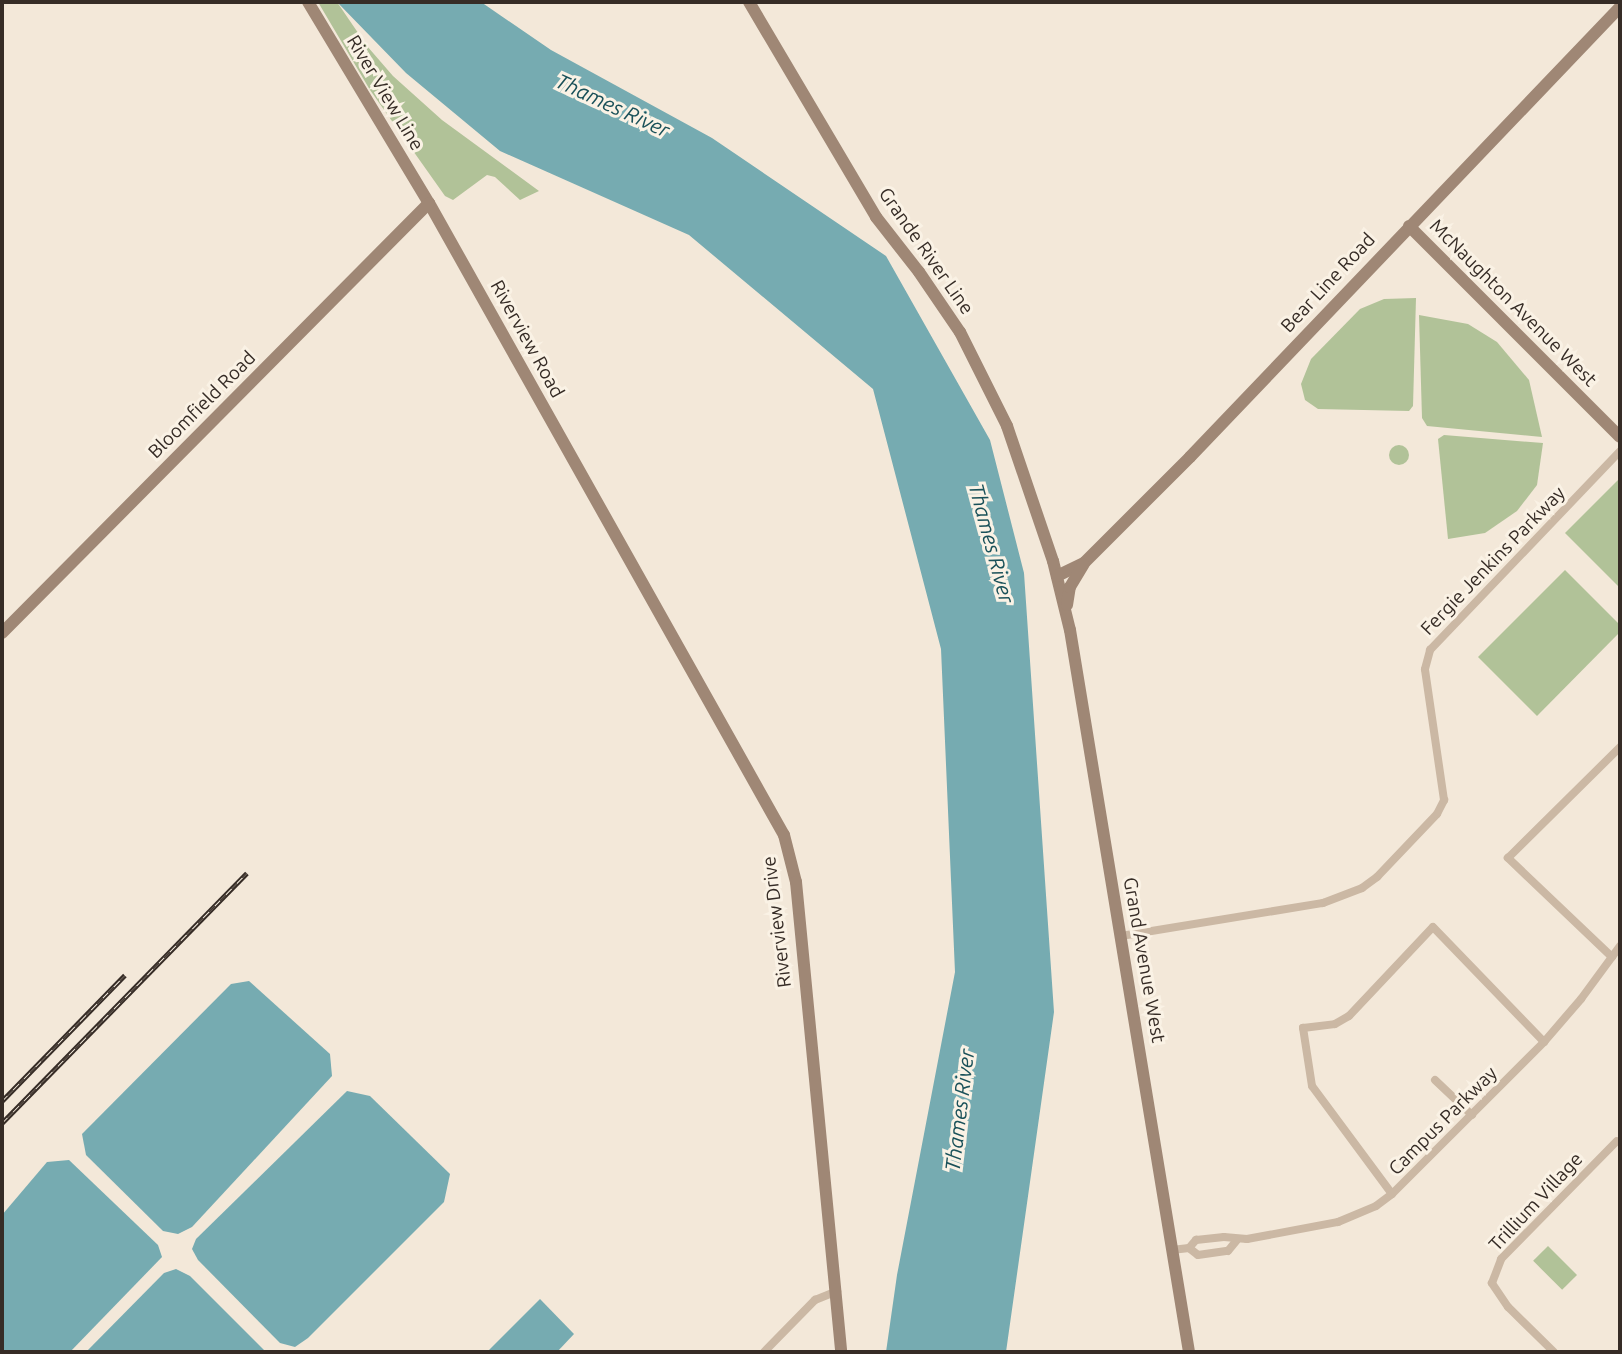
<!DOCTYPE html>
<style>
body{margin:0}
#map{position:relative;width:1622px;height:1354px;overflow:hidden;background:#f3e8d9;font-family:Ubuntu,sans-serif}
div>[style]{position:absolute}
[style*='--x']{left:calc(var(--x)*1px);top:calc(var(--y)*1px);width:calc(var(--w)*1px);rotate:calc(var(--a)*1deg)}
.green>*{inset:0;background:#b1c298;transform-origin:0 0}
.round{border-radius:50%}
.water>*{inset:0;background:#76abb1}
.minor>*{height:8px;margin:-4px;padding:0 4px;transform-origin:4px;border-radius:4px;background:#cbb8a4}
.secondary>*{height:12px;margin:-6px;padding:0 6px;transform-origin:6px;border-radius:6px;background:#9f8775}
.rail>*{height:5px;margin-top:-2.5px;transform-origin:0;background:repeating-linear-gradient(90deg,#faf2e5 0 8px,#362c26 0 16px);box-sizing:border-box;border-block:2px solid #362c26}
span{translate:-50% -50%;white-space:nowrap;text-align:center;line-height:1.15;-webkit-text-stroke:6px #faf2e5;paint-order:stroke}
.street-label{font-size:19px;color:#362c26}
.water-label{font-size:21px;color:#1a5159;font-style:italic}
.frame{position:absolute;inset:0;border:4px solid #362c26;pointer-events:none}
</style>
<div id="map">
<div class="green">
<div style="clip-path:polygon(318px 2px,337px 2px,367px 46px,393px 76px,442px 120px,539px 191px,520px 200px,495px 177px,487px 175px,453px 200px,445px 196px,370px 90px)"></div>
<div style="clip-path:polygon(1416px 298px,1413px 406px,1409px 411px,1318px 409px,1305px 400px,1301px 384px,1311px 359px,1360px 309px,1384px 299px)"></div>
<div style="clip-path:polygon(1419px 315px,1468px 324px,1497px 342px,1529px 380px,1542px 437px,1427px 426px,1422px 418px)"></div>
<div style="clip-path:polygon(1444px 435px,1543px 443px,1537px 485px,1517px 511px,1485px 533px,1448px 539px,1438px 439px)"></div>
<div class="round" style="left:1389px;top:445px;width:20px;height:20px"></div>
<div style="clip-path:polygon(1619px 479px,1620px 480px,1620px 588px,1565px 533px)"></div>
<div style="clip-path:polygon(1565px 570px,1620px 625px,1620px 632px,1537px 716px,1478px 657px)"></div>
<div style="left:1548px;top:1246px;width:41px;height:21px;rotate:45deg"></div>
</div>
<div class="water">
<div style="clip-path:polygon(337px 2px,481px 2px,551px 50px,712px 138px,886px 256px,990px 440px,1024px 573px,1054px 1012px,1006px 1352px,886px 1352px,897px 1275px,955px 972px,941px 649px,873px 389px,689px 235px,500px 151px,406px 73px)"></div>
<div style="clip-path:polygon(249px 981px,330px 1054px,332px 1076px,192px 1227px,178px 1234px,163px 1231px,86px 1155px,82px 1134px,231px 984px)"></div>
<div style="clip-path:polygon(347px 1091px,370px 1096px,450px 1174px,444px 1202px,308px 1338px,295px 1347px,280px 1343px,198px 1260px,192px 1249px,196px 1239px)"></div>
<div style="clip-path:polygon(69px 1160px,158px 1245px,162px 1257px,70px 1352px,2px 1352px,2px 1215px,47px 1162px)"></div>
<div style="clip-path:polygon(176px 1269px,190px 1276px,266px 1352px,86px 1352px,164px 1273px)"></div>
<div style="clip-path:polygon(540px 1299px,574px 1334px,557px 1352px,487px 1352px)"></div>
</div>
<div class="minor">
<div style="--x:1121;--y:936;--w:205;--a:-9.3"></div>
<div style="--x:1323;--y:903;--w:42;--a:-21"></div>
<div style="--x:1362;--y:888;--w:19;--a:-36"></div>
<div style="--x:1377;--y:877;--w:87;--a:-46.4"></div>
<div style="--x:1437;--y:814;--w:16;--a:-63"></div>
<div style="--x:1444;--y:800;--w:132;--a:-98.3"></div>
<div style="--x:1425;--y:669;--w:20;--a:-75"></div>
<div style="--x:1430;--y:650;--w:275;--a:-46.3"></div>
<div style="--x:1612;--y:957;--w:144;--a:-136.4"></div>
<div style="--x:1508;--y:858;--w:158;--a:-44.7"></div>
<div style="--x:1435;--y:1080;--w:51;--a:43.4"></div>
<div style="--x:1392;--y:1194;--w:134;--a:-126.5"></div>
<div style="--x:1312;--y:1086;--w:59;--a:-98.8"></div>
<div style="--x:1303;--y:1028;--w:32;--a:-7"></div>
<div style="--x:1335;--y:1024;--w:16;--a:-30"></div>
<div style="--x:1349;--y:1016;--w:122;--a:-46.7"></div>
<div style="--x:1433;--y:927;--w:160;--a:46"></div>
<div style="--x:1189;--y:1248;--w:11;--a:38"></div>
<div style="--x:1198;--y:1255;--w:30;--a:-8"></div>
<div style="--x:1228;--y:1251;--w:14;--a:-51"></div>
<div style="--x:1172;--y:1250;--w:17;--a:-7"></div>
<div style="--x:1189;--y:1248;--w:11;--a:-49"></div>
<div style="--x:1196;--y:1240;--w:28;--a:-6"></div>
<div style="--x:1224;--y:1237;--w:23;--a:5"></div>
<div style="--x:1247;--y:1239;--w:93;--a:-10.6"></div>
<div style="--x:1338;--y:1222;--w:41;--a:-22.8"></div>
<div style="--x:1376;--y:1206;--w:20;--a:-37"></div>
<div style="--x:1392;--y:1194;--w:215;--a:-45"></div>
<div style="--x:1544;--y:1042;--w:57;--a:-49.3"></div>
<div style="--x:1581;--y:999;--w:66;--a:-53.7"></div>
<div style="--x:764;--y:1352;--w:73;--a:-45.6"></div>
<div style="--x:815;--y:1300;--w:24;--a:-22"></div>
<div style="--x:1554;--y:1352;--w:64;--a:-135.6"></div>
<div style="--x:1508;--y:1307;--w:29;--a:-124"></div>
<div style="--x:1492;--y:1283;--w:26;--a:-69"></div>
<div style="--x:1501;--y:1259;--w:165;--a:-45.5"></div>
</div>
<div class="secondary">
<div style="--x:308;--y:2;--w:235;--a:59"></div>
<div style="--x:429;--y:203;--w:725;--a:60.68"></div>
<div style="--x:784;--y:835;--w:49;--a:75.7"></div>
<div style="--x:796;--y:882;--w:472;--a:84.5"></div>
<div style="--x:749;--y:2;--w:250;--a:59.4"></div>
<div style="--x:876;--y:217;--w:70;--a:52"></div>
<div style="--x:919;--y:272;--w:73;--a:55.7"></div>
<div style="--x:960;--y:332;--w:105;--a:63.4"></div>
<div style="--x:1007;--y:426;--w:143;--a:71.2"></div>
<div style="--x:1053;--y:561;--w:71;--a:76.2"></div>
<div style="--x:1070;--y:630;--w:732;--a:80.64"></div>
<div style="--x:1409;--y:226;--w:298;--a:45"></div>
<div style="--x:1057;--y:576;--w:30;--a:-26"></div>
<div style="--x:1084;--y:563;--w:150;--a:-45"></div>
<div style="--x:1190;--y:457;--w:622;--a:-46.3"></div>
<div style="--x:1067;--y:605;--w:18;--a:-81"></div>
<div style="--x:1070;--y:587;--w:26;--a:-59"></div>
<div style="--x:2;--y:633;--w:606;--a:-45.2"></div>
</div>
<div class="rail">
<div style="--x:2;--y:1101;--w:176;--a:-45.7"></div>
<div style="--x:2;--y:1123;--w:350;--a:-45.6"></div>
</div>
<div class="street-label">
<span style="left:385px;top:93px;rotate:59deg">River View Line</span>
<span style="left:926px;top:251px;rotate:55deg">Grande River Line</span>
<span style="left:1328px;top:283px;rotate:-47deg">Bear Line Road</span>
<span style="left:1513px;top:303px;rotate:45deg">McNaughton Avenue West</span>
<span style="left:527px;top:339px;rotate:61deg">Riverview Road</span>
<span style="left:202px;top:405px;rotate:-45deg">Bloomfield Road</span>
<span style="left:1493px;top:561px;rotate:-46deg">Fergie Jenkins Parkway</span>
<span style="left:777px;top:922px;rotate:-97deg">Riverview Drive</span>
<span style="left:1144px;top:960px;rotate:80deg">Grand Avenue West</span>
<span style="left:1443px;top:1121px;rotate:-45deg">Campus Parkway</span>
<span style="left:1536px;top:1202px;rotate:-47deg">Trillium Village</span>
</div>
<div class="water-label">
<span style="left:613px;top:105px;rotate:25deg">Thames River</span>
<span style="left:992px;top:543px;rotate:75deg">Thames River</span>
<span style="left:959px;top:1110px;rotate:-83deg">Thames River</span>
</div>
<div class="frame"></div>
</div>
